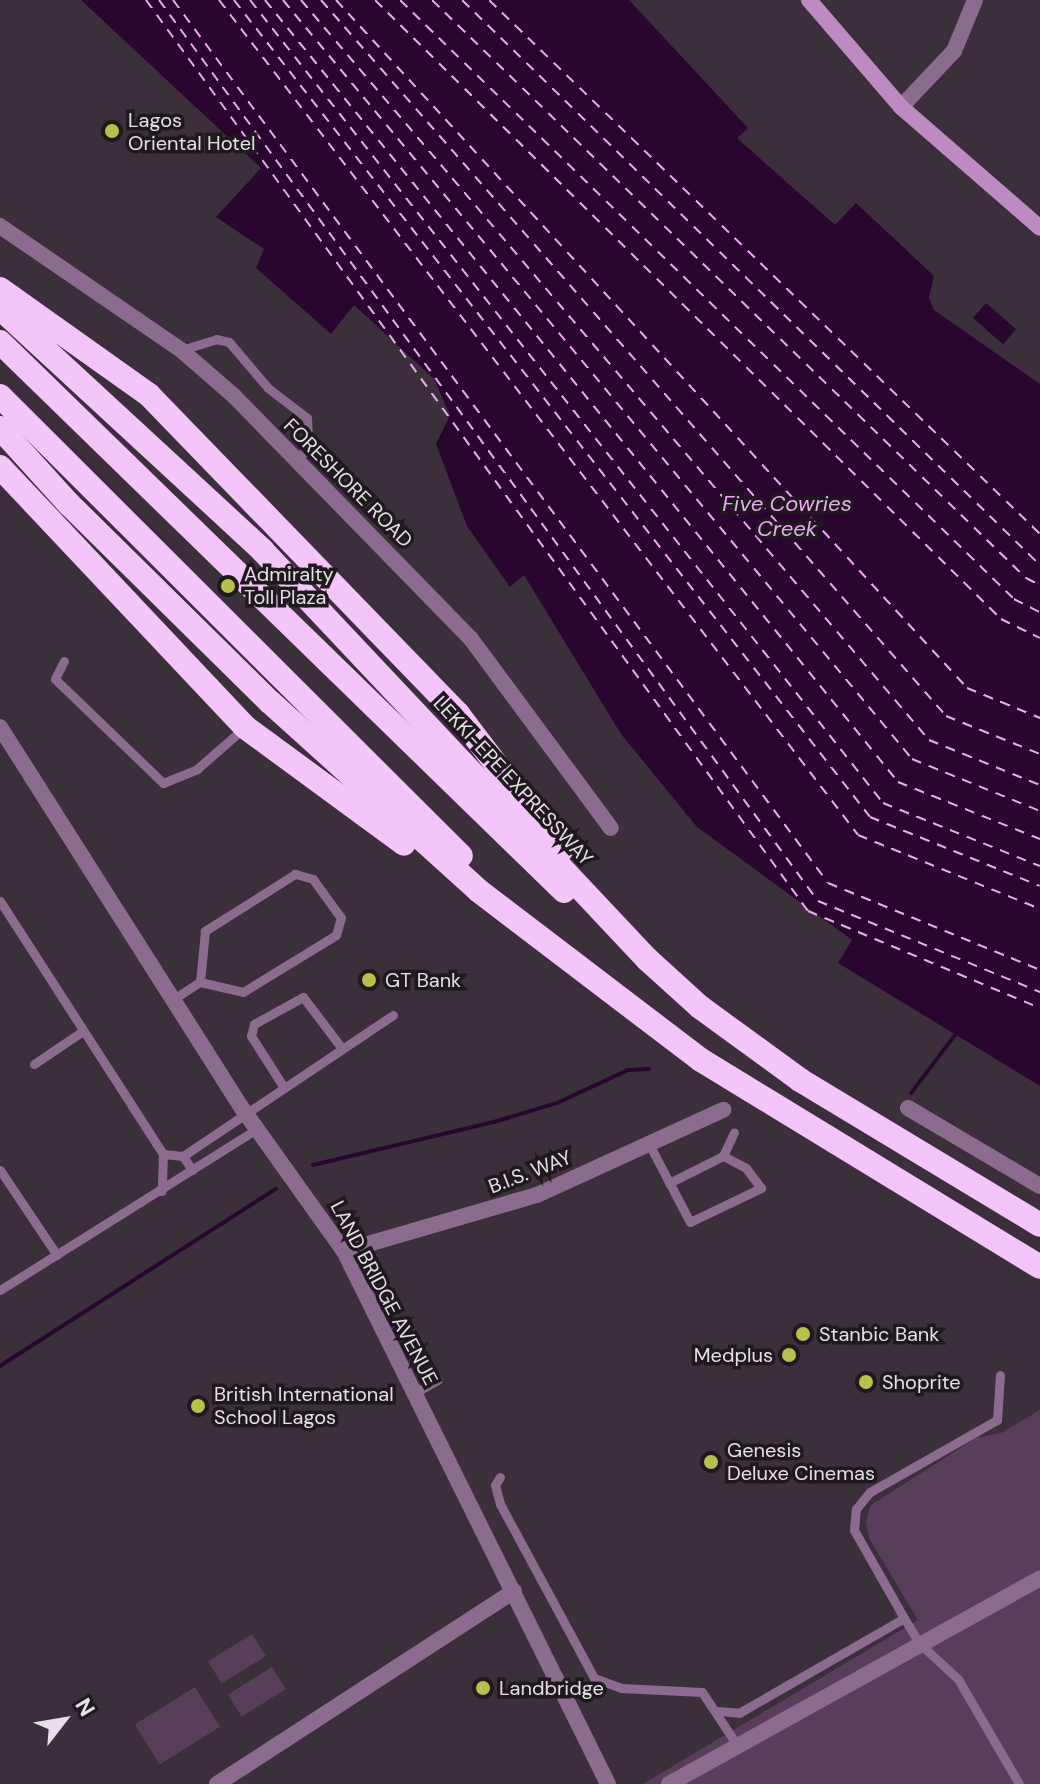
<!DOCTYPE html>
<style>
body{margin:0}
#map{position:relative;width:1040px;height:1784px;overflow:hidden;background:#3b2f3c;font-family:"DM Sans",sans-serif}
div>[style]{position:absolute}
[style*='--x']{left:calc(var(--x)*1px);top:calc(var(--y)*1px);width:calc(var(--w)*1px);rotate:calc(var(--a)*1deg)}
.green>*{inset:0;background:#583e5b;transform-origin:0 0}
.water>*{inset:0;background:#29062e;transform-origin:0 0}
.stream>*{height:4px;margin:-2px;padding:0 2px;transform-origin:2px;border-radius:2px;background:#29062e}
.ferry>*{height:2px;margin-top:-1px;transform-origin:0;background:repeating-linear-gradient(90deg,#e8abef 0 10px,transparent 0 18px)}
.lane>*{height:9px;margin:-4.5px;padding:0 4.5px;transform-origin:4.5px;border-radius:4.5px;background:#8b6c8f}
.street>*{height:16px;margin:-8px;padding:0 8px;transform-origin:8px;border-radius:8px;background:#8b6c8f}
.secondary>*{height:16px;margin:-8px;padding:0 8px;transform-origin:8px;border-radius:8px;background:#bd8ac2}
.highway>*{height:24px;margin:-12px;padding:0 12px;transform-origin:12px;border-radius:12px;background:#f4c5f8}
.dots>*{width:22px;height:22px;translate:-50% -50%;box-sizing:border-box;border:4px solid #1f191f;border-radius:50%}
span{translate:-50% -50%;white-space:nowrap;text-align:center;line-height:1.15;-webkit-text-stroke:7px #1f191f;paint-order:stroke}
.poi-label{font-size:20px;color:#e6dfe7}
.left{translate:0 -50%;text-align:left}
.right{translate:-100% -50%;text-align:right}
.street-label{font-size:20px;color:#e6dfe7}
.water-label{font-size:22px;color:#e8abef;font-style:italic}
.north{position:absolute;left:24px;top:1680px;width:80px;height:80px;-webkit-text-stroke:6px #1f191f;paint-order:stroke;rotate:59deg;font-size:22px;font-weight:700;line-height:32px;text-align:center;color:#e6dfe7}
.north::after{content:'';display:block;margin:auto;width:28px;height:36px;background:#e6dfe7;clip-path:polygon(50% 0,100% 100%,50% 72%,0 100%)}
</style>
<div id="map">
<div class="green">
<div style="clip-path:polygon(1040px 1410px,1040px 1784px,643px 1784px,918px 1620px,869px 1538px,866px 1521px,871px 1505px,976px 1438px,1001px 1433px)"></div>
<div style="left:252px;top:1634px;width:26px;height:52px;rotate:58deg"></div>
<div style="left:272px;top:1667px;width:26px;height:52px;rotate:58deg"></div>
<div style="left:195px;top:1687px;width:47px;height:71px;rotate:58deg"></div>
</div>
<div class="water">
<div style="clip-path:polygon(81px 0,629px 0,748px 128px,737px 138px,835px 225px,856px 203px,934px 276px,929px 298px,934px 310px,1040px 384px,1040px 1086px,838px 963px,852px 940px,697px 827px,621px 734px,524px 575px,510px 587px,467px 526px,436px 444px,450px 415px,434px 379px,354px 305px,331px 334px,256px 268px,264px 249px,216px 217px,261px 168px)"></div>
<div style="left:986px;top:303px;width:40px;height:20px;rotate:41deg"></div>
</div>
<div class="stream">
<div style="--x:911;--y:1093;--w:73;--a:-52.8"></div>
<div style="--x:313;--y:1165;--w:186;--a:-13.4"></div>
<div style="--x:494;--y:1122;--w:66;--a:-16.8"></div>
<div style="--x:557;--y:1103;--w:78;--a:-24.9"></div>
<div style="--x:628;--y:1070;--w:21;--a:-3"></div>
<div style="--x:0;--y:1366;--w:328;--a:-32.7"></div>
</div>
<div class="ferry">
<div style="--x:146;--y:0;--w:1126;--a:54"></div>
<div style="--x:808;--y:911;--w:251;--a:22.7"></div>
<div style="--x:159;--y:0;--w:1116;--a:53.82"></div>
<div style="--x:818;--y:901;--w:240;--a:22.3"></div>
<div style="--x:173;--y:0;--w:1099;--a:53.43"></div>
<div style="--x:828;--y:883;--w:229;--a:22.3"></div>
<div style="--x:219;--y:0;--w:1051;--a:52.57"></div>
<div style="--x:858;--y:835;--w:196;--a:22.1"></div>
<div style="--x:234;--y:0;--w:1035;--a:52.1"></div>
<div style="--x:870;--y:817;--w:183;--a:22.1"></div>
<div style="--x:250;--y:0;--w:1022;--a:51.75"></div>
<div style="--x:883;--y:803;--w:169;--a:21.9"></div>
<div style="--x:265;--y:0;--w:1006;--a:51.01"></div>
<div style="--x:898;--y:782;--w:153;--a:21.9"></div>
<div style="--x:283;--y:0;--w:986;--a:50.35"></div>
<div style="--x:912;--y:759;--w:138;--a:22.1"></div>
<div style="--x:301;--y:0;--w:971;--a:49.68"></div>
<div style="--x:929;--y:740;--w:120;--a:22.1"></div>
<div style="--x:321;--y:0;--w:950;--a:48.88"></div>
<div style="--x:946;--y:716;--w:101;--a:22"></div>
<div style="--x:336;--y:0;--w:934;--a:47.47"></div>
<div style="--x:967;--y:688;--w:79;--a:22.3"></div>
<div style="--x:375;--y:0;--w:880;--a:44.68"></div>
<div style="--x:1001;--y:619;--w:43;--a:26"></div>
<div style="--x:400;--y:0;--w:858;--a:44.29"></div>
<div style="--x:1014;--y:599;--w:29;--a:27"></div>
<div style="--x:432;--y:0;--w:829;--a:44.22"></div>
<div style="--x:1026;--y:578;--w:16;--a:27"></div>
<div style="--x:462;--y:0;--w:808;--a:44.35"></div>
<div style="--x:489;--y:0;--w:767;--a:44.1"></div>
</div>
<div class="lane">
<div style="--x:181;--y:350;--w:37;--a:-17"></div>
<div style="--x:216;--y:339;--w:13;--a:13"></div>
<div style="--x:229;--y:342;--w:60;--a:49.7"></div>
<div style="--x:268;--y:388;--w:49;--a:37.6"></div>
<div style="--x:307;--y:418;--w:21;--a:87"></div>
<div style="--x:308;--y:439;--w:25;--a:111"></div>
<div style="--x:64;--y:661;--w:20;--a:117"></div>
<div style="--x:55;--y:679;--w:150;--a:43.9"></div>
<div style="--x:163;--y:783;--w:37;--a:-22"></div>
<div style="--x:197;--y:769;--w:64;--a:-41.2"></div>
<div style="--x:0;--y:901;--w:301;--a:57.2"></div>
<div style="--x:163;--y:1154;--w:37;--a:92"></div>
<div style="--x:172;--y:1000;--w:33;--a:-33"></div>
<div style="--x:200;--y:982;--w:44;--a:13.1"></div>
<div style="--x:243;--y:992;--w:109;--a:-31.5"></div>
<div style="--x:336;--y:935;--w:18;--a:-74"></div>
<div style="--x:341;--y:918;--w:48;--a:-125.7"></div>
<div style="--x:313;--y:879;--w:19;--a:-164"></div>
<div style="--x:295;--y:874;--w:107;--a:147.7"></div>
<div style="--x:205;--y:931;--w:51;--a:95.6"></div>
<div style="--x:34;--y:1064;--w:59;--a:-34"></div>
<div style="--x:283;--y:1086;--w:59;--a:-122.6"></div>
<div style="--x:251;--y:1036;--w:12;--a:-76"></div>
<div style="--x:254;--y:1024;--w:56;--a:-28.9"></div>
<div style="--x:303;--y:997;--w:63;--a:52.8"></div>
<div style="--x:649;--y:1144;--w:88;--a:62.3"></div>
<div style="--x:690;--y:1222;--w:79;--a:-25.6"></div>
<div style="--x:761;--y:1188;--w:25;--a:-127"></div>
<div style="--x:746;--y:1168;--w:26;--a:-152"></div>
<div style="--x:723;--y:1156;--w:26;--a:-65"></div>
<div style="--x:163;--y:1154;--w:20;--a:6"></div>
<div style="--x:183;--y:1156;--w:17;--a:57"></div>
<div style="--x:183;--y:1156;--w:253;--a:-33.9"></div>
<div style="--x:0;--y:1170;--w:102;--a:56.2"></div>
<div style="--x:669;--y:1183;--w:60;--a:-26.6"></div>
<div style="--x:0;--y:1290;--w:303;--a:-32.1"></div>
<div style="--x:416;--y:1392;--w:25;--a:-29"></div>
<div style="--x:500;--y:1477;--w:9;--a:122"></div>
<div style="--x:495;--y:1485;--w:20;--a:75"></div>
<div style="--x:500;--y:1504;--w:198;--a:61.6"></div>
<div style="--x:594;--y:1678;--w:29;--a:20"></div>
<div style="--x:621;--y:1688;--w:81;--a:2.8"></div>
<div style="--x:702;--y:1692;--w:64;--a:56.6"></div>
<div style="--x:904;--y:1618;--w:29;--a:59"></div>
<div style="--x:919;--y:1643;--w:53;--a:42.7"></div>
<div style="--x:958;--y:1679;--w:121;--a:59.8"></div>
<div style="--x:718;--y:1711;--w:21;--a:5"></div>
<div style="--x:739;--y:1713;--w:190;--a:-29.9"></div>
<div style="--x:904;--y:1618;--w:101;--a:-119.6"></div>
<div style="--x:854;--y:1530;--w:21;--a:-85"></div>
<div style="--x:856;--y:1509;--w:22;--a:-51"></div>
<div style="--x:870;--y:1492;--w:146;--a:-29.6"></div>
<div style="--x:997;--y:1420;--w:45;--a:-86.2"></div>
</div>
<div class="street">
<div style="--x:901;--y:107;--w:77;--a:-46.6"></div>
<div style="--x:954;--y:51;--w:55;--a:-67.6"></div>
<div style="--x:0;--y:226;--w:219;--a:34.4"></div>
<div style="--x:181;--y:350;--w:69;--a:40.9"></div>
<div style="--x:233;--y:395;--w:341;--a:45.7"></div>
<div style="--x:471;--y:639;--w:235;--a:53.5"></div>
<div style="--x:0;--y:727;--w:455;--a:57.6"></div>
<div style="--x:244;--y:1111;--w:172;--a:54.5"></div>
<div style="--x:344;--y:1251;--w:595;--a:63.65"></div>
<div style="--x:908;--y:1108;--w:153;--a:30.6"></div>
<div style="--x:344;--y:1251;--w:201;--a:-16.2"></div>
<div style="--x:537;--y:1195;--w:205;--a:-24.6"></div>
<div style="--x:217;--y:1784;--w:354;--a:-33"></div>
<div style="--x:669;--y:1784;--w:424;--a:-29"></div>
</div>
<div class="secondary">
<div style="--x:809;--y:0;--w:141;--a:49.3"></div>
<div style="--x:901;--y:107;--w:184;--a:41"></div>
</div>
<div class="highway">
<div style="--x:0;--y:289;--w:183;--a:35.4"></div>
<div style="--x:149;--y:395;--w:444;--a:45.9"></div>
<div style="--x:458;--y:714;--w:171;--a:52.9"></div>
<div style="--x:0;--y:308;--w:357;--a:42.7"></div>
<div style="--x:262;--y:550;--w:562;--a:46.73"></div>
<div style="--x:647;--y:959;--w:72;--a:42.2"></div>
<div style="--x:700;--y:1007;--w:124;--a:36.1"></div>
<div style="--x:800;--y:1080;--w:280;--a:31.1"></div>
<div style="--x:0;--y:342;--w:787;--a:44.23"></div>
<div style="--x:0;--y:396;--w:651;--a:44.94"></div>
<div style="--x:0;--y:428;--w:103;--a:47.8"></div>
<div style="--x:69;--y:504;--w:282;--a:44.6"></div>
<div style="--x:270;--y:702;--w:282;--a:42.1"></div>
<div style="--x:479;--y:891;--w:279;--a:37.3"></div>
<div style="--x:701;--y:1060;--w:397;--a:31.4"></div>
<div style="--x:0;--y:467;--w:357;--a:46.7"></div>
<div style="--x:245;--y:727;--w:197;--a:36.3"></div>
</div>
<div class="dots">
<div style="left:112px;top:131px;background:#b8c147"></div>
<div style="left:228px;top:586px;background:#b8c147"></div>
<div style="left:369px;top:980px;background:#b8c147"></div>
<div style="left:803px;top:1334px;background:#b8c147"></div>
<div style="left:789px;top:1355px;background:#b8c147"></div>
<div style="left:866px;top:1382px;background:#b8c147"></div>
<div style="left:198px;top:1406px;background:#b8c147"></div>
<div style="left:711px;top:1462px;background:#b8c147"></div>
<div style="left:483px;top:1688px;background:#b8c147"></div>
</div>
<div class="poi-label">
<span class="left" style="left:128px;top:132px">Lagos<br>Oriental Hotel</span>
<span class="left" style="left:244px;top:586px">Admiralty<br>Toll Plaza</span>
<span class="left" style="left:385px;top:980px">GT Bank</span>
<span class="left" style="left:819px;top:1334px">Stanbic Bank</span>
<span class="right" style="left:773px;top:1355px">Medplus</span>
<span class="left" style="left:882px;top:1382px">Shoprite</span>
<span class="left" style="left:214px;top:1406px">British International<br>School Lagos</span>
<span class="left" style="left:727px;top:1462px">Genesis<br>Deluxe Cinemas</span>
<span class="left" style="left:499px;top:1688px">Landbridge</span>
</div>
<div class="street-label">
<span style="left:348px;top:483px;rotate:45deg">FORESHORE ROAD</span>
<span style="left:513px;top:781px;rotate:47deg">LEKKI-EPE EXPRESSWAY</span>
<span style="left:530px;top:1172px;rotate:-21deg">B.I.S. WAY</span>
<span style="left:384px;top:1293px;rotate:62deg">LAND BRIDGE AVENUE</span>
</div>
<div class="water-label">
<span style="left:787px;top:516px">Five Cowries<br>Creek</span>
</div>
<div class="north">N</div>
</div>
